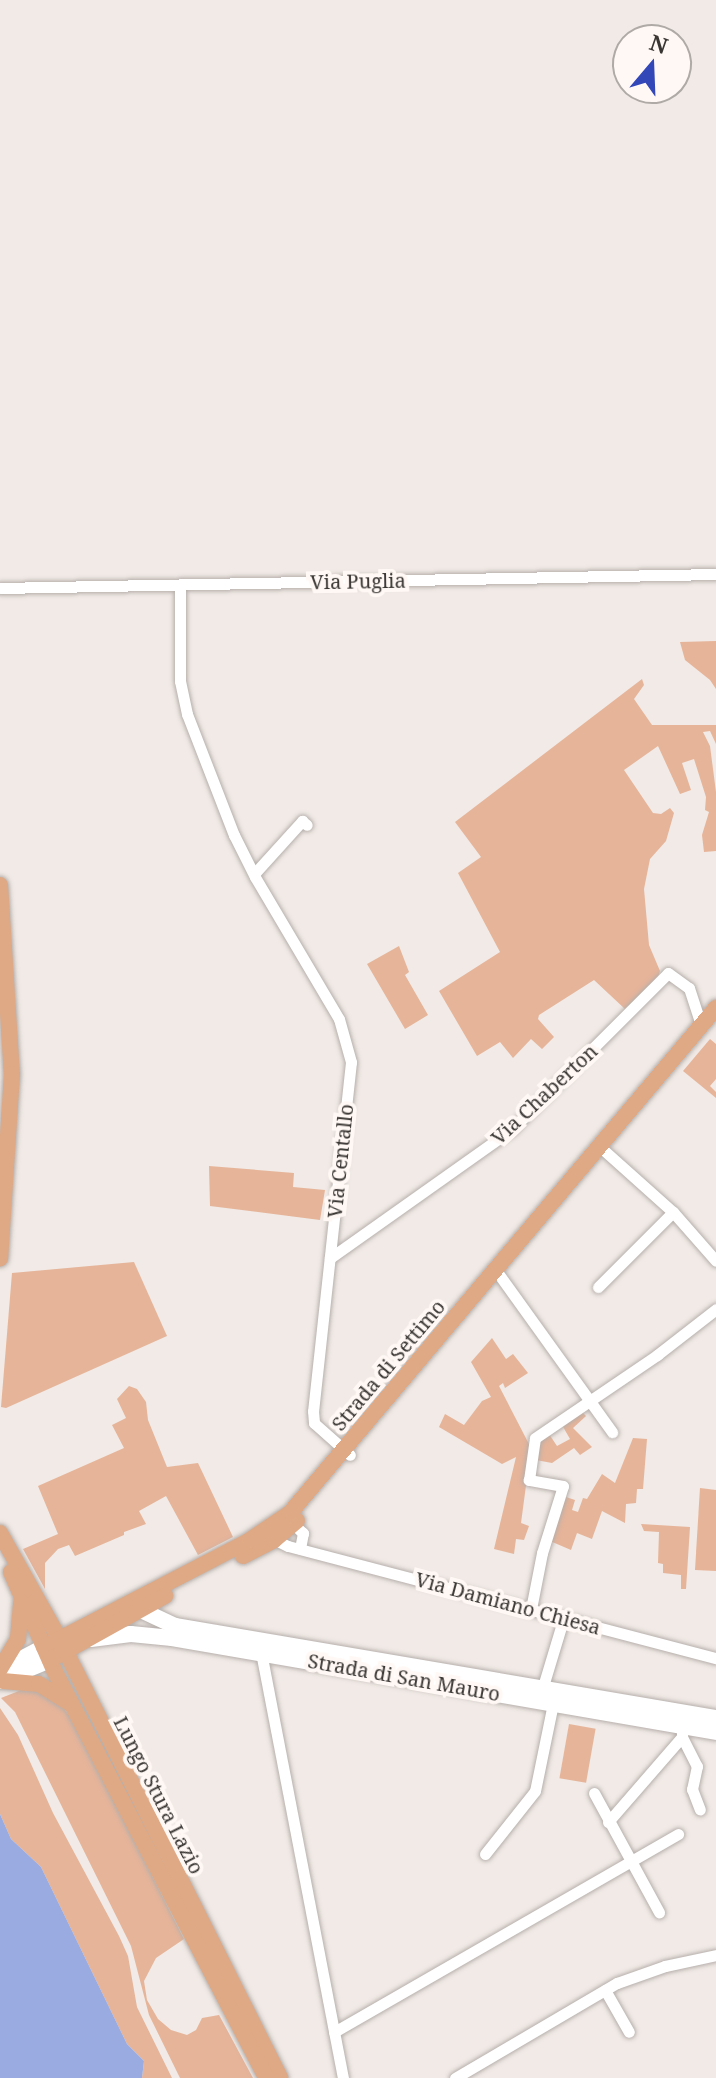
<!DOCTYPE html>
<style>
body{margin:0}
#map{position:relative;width:716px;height:2078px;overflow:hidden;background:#f1eae6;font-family:"Noto Serif",serif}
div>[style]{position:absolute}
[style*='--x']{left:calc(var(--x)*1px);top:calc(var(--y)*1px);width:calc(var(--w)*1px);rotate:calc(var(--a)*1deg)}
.green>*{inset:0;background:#e6b499;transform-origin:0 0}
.water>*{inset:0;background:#99abe1}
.roads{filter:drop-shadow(0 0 2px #b6afab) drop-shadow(0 0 2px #b6afab)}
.minor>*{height:11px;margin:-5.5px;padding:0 5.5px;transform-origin:5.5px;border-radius:5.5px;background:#fff}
.secondary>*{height:16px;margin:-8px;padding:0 8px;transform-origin:8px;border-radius:8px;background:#fff}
.primary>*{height:16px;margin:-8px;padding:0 8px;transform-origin:8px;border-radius:8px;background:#dfa985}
span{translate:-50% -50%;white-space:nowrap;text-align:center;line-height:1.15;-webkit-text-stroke:8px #fff8f4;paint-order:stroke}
.street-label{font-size:20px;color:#393634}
.north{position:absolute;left:612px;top:24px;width:80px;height:80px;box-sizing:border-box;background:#fff8f4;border:2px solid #b0aaa7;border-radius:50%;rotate:19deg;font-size:22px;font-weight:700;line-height:32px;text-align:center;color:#393634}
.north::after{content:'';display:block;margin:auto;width:28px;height:36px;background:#3347b9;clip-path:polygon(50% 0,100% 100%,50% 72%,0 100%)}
</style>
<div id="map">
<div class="green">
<div style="clip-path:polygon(716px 641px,716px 689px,710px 680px,685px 660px,680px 642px)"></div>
<div style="clip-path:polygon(642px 679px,644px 685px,634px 699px,652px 725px,716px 725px,716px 744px,710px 731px,703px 732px,710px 746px,716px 792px,716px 851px,704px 852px,702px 835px,709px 812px,705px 810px,706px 797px,694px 759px,682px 763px,691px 790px,680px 794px,658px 746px,624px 770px,653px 813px,661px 814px,670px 808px,674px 813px,666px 841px,650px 859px,644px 889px,649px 945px,660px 971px,658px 977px,625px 1009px,594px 980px,539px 1015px,538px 1019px,554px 1037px,542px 1049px,531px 1039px,513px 1058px,500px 1042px,477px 1056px,439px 991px,500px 952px,458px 873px,481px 857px,455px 822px)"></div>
<div style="clip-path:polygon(399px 946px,409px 972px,405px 975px,428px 1015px,405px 1029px,367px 964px)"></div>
<div style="clip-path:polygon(710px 1039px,716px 1044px,716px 1079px,710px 1086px,716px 1092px,716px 1098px,683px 1071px)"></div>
<div style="clip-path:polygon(209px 1166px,294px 1173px,293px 1187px,325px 1190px,320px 1220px,210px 1206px)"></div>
<div style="clip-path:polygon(134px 1262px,167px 1336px,6px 1408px,1px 1407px,12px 1273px)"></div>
<div style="clip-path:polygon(492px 1338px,506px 1359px,513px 1354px,528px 1373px,505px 1388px,503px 1383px,499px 1386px,531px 1448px,521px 1523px,529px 1526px,524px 1540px,516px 1539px,514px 1554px,494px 1549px,516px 1457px,502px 1464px,439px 1427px,445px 1414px,464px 1425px,482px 1401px,491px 1397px,471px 1362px)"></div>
<div style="clip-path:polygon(129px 1386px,137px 1389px,146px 1402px,148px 1420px,167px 1467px,198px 1463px,233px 1537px,198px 1555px,166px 1496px,139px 1511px,146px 1524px,124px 1532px,124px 1535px,75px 1556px,69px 1545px,58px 1549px,45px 1563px,45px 1589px,23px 1549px,58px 1534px,38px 1486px,124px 1448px,112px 1425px,126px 1418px,117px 1399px)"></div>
<div style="clip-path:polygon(582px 1412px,586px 1416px,573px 1428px,592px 1447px,580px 1455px,574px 1448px,552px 1463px,536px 1460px,538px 1440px,549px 1434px,557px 1446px,570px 1439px,562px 1425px)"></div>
<div style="clip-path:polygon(633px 1438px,647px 1439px,643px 1489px,637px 1489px,636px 1503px,626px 1504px,625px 1523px,602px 1511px,592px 1539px,577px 1533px,571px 1550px,550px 1541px,566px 1497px,575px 1500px,572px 1510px,578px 1512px,583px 1498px,587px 1499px,602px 1474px,615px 1483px)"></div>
<div style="clip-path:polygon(700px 1488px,716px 1490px,716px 1571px,695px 1570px)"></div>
<div style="clip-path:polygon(641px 1524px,690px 1527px,686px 1589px,681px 1589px,681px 1575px,663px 1573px,663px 1564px,658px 1563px,659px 1532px,644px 1531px)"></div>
<div style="clip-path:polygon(29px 1687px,58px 1700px,77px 1727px,184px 1939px,156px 1958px,144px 1981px,147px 2000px,158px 2019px,171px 2030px,187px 2035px,196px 2030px,202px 2018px,219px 2015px,253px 2078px,180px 2078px,149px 2015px,131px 1946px,15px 1712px,1px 1698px)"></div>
<div style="clip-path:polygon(0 1708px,18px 1735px,53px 1813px,119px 1936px,128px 1956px,137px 2007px,172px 2078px,142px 2078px,144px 2061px,127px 2044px,41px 1867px,11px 1839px,0 1814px)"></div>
<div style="left:569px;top:1724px;width:27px;height:55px;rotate:10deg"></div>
</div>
<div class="water">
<div style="clip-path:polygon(0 1814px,11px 1839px,41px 1867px,127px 2044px,144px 2061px,142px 2078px,0 2078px)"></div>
</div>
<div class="roads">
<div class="minor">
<div style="--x:180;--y:585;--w:96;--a:90"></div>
<div style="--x:180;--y:681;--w:34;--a:78"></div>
<div style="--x:187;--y:714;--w:130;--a:68.8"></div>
<div style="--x:234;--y:835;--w:47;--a:63.4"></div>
<div style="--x:255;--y:877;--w:165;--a:59.4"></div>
<div style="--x:339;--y:1019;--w:45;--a:74.4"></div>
<div style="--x:351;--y:1062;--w:351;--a:96.2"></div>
<div style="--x:313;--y:1411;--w:12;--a:85"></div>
<div style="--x:314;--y:1423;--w:48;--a:41.6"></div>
<div style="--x:0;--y:588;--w:716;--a:-1.12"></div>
<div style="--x:254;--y:874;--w:72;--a:-47.8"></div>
<div style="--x:302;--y:821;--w:6;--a:39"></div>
<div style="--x:598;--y:1145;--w:101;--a:41.8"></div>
<div style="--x:673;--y:1212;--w:65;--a:48.7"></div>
<div style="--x:330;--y:1258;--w:222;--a:-35.3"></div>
<div style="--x:511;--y:1130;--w:222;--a:-45"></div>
<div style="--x:668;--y:973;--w:26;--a:36"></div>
<div style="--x:689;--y:988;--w:40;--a:72"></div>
<div style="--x:495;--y:1269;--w:201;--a:54.3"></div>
<div style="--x:598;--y:1287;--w:106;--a:-45"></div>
<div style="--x:290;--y:1521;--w:18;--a:43"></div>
<div style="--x:303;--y:1533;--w:16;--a:101"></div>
<div style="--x:270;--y:1537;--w:20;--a:27"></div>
<div style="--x:288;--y:1546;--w:442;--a:14.7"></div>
<div style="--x:531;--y:1609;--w:57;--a:-78.9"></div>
<div style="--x:542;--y:1553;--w:70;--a:-72.6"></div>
<div style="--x:563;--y:1486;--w:35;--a:-170"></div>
<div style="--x:529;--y:1480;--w:42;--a:-81.9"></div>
<div style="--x:535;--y:1438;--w:148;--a:-34.2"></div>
<div style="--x:657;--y:1355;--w:75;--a:-37.9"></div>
<div style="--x:260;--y:1647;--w:439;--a:79.1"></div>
<div style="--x:541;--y:1693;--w:79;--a:-73.2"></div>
<div style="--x:682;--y:1730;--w:7;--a:90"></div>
<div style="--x:682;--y:1737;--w:33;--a:63"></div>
<div style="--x:697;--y:1766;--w:24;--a:102"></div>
<div style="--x:692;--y:1789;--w:22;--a:69"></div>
<div style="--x:594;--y:1793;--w:136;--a:61.4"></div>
<div style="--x:608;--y:1822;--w:113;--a:-49"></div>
<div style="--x:485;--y:1854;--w:80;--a:-51.6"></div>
<div style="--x:535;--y:1791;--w:90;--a:-78.4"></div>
<div style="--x:605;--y:1990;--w:48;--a:60.3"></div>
<div style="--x:334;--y:2032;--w:397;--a:-29.9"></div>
<div style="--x:455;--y:2078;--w:188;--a:-30.4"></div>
<div style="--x:617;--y:1983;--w:51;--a:-19.5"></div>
<div style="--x:665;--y:1966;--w:52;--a:-12.2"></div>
</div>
<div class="secondary">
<div style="--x:130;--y:1605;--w:50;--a:25"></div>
<div style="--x:175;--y:1626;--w:549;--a:9.65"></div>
<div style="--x:91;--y:1639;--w:40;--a:-7.1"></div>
<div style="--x:131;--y:1634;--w:41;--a:5.6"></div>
<div style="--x:172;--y:1638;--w:552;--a:9.8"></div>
<div style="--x:0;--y:1670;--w:50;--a:-27.6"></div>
<div style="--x:0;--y:1681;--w:54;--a:-22.8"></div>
</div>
<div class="primary">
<div style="--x:0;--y:885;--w:189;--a:86.4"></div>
<div style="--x:12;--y:1074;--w:185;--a:93.7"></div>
<div style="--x:0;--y:1533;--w:123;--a:60.7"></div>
<div style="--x:60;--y:1640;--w:490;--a:63.3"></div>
<div style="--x:243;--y:1556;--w:35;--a:-27"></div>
<div style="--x:274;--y:1540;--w:30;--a:-40"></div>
<div style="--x:11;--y:1572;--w:107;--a:66.3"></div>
<div style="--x:54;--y:1670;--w:460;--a:62.5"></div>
<div style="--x:44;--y:1647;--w:232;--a:-27.4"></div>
<div style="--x:250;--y:1540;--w:48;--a:-34"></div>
<div style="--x:290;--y:1513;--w:661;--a:-49.85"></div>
<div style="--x:50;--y:1660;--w:132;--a:-29.1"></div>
<div style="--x:0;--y:1669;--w:35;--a:-59"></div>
<div style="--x:18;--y:1639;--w:37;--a:-85"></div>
<div style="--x:3;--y:1681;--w:36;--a:5"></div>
<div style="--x:39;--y:1684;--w:39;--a:32"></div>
</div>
</div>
<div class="street-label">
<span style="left:358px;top:581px;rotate:-1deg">Via Puglia</span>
<span style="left:544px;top:1094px;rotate:-43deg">Via Chaberton</span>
<span style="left:340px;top:1161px;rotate:-84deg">Via Centallo</span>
<span style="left:388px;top:1365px;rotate:-50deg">Strada di Settimo</span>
<span style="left:508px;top:1603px;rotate:15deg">Via Damiano Chiesa</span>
<span style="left:404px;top:1677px;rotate:10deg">Strada di San Mauro</span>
<span style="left:159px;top:1795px;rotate:63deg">Lungo Stura Lazio</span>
</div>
<div class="north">N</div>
</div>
